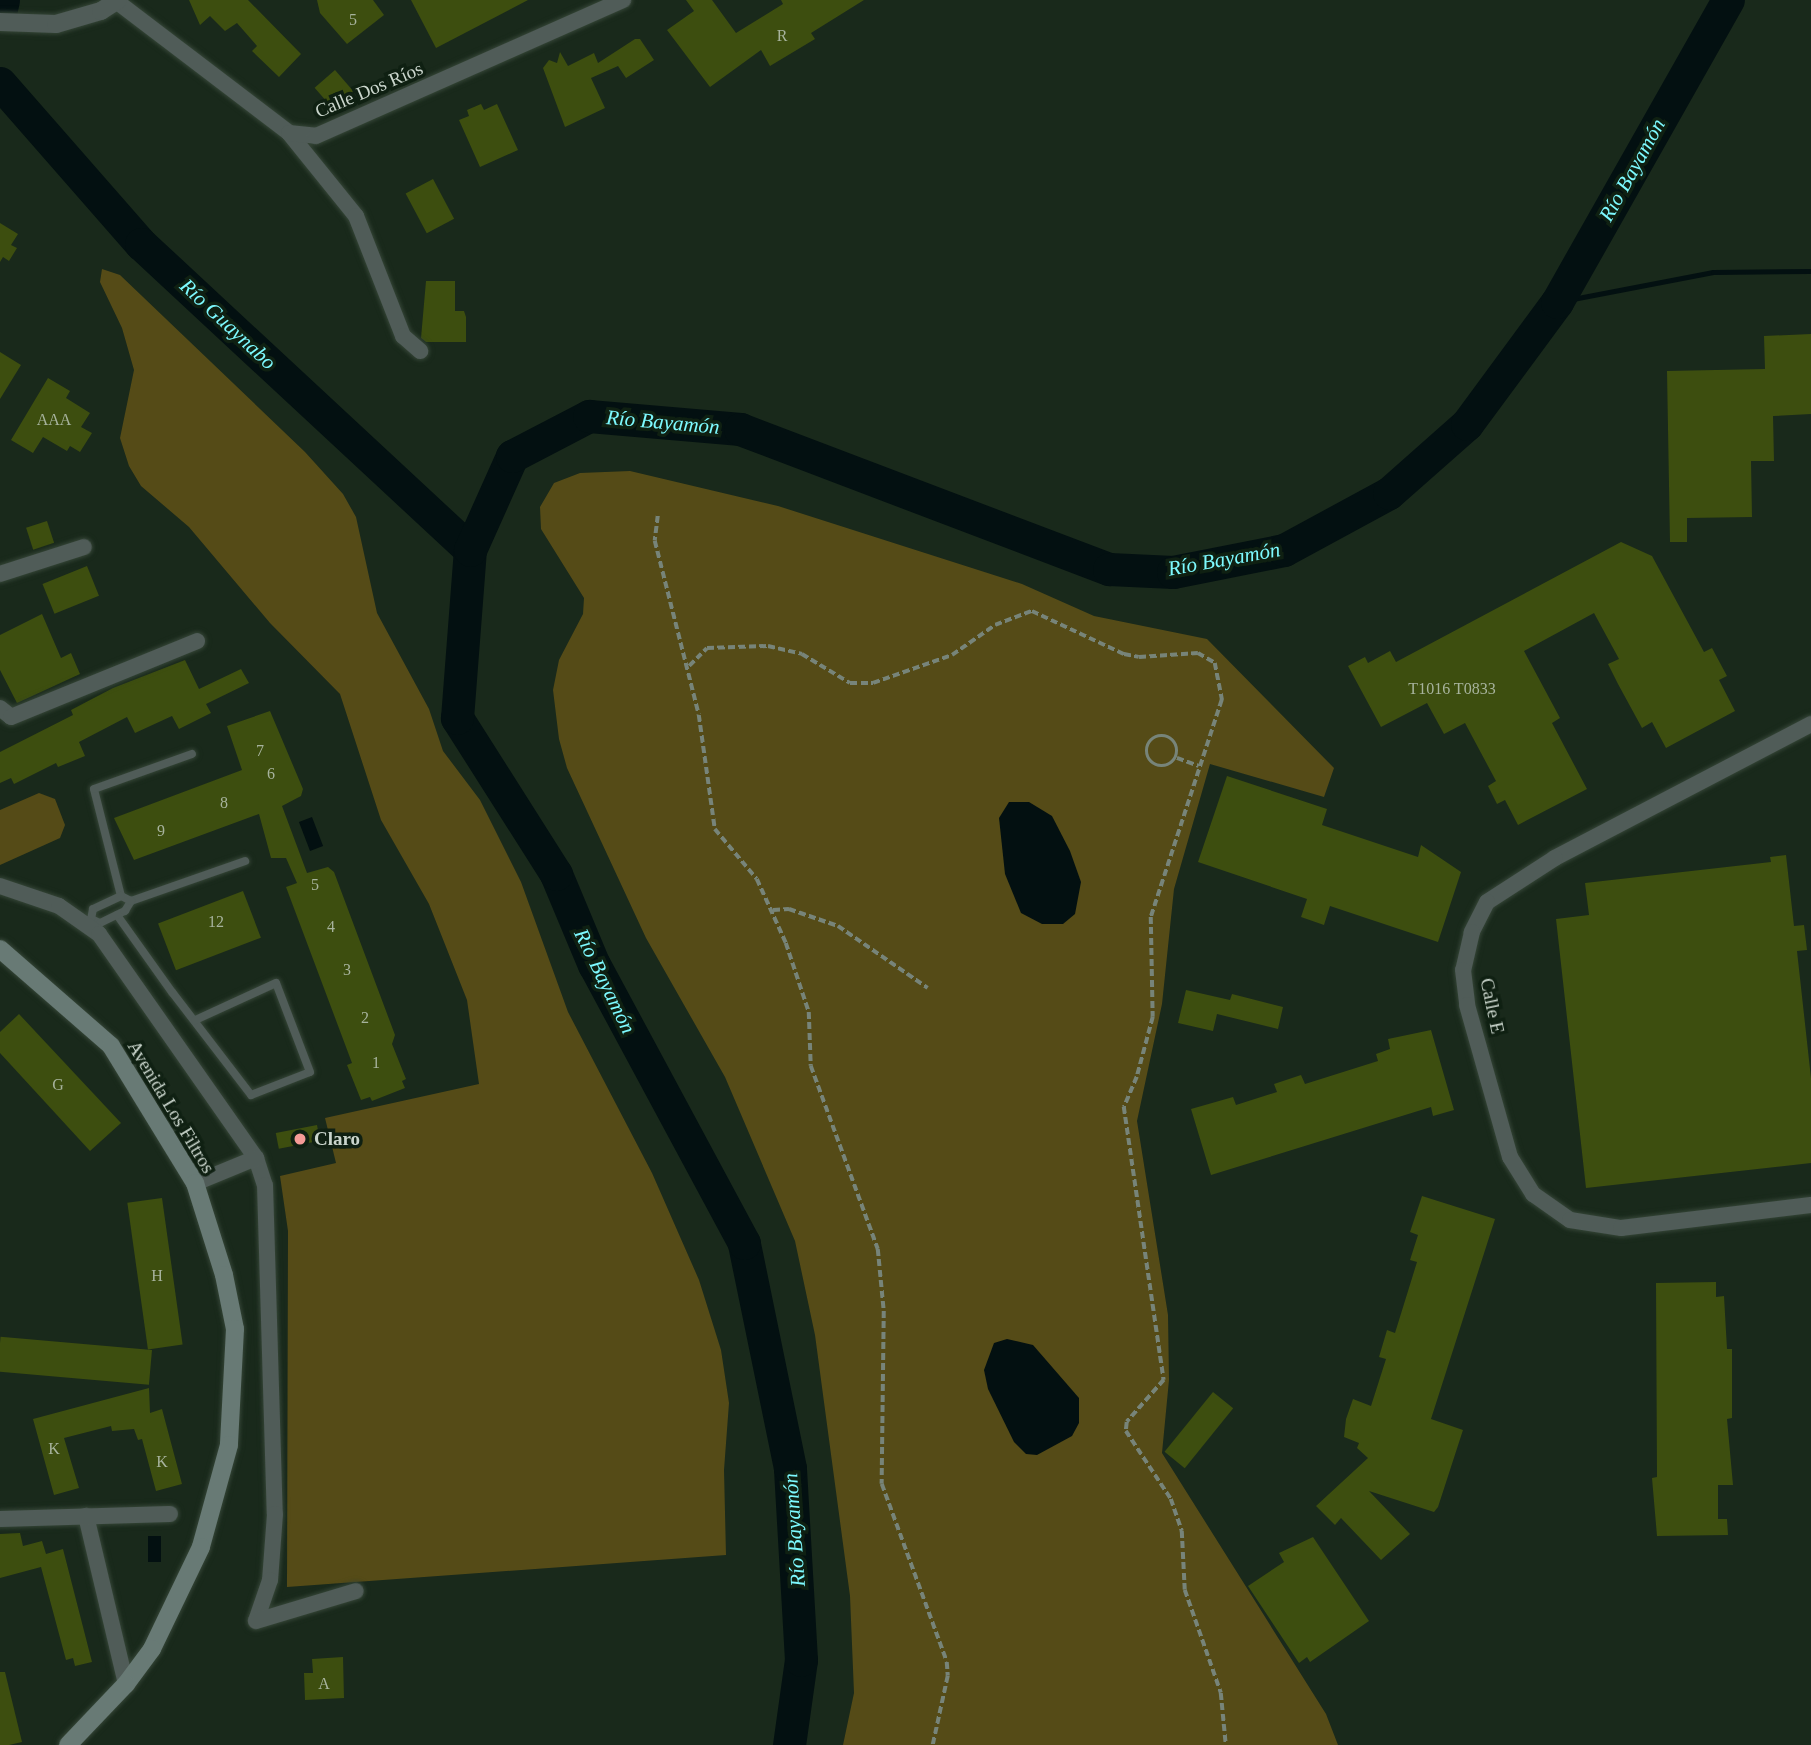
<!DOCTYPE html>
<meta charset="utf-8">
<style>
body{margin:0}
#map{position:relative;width:1811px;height:1745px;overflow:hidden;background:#19291b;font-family:"Times New Roman",serif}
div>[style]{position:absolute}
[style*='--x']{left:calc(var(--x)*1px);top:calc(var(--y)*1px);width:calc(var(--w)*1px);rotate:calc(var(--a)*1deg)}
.green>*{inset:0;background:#554b17}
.water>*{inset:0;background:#031011;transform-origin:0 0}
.stream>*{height:5px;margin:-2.5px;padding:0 2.5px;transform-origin:2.5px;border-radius:2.5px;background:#031011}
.river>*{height:33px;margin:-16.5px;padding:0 16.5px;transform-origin:16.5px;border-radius:16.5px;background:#031011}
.building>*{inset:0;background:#3d4e0f;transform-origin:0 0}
.path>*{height:3.5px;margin-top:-1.75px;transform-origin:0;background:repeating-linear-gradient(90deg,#778479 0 7px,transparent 0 10.5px)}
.path>.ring{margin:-1.75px;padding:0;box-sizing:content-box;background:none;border:3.5px solid #778479;border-radius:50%}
.roads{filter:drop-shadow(0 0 2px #354537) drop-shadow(0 0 2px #354537)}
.service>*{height:8px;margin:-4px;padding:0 4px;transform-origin:4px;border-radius:4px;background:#505c58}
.minor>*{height:16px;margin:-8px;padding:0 8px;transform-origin:8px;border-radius:8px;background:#505c58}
.tertiary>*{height:18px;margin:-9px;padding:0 9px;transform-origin:9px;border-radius:9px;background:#505c58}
.secondary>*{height:18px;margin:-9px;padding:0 9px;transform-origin:9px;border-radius:9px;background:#687a75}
.dots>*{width:19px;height:19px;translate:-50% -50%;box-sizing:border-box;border:4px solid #0f2012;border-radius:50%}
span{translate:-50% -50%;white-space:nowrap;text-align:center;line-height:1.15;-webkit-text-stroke:7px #0f2012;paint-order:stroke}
.number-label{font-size:16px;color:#a7b39d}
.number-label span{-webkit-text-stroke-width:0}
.street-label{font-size:19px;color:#cad5cc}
.poi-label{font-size:19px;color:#cad5cc;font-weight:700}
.left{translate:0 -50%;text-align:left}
.water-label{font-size:21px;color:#7dfaff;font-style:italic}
</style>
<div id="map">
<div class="green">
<div style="clip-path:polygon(102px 269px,120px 275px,305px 452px,343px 494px,356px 517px,377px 613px,429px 709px,443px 751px,480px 800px,521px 882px,568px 1012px,652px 1173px,699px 1280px,721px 1350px,729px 1403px,724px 1470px,726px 1555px,287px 1587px,288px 1231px,280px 1176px,336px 1163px,325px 1118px,479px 1084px,467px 1000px,429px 904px,381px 820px,340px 694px,270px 623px,189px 527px,141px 486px,129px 466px,120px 438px,134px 370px,122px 328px,100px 282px)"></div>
<div style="clip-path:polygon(630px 471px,778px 506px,1022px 584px,1094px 616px,1207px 639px,1334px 768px,1324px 797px,1210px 764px,1174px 889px,1162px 1004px,1137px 1121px,1168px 1315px,1169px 1380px,1162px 1453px,1326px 1714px,1338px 1745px,843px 1745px,854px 1693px,850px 1596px,815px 1335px,795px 1241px,725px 1077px,646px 938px,567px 768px,559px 739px,553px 690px,559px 660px,583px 614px,584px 598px,541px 529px,540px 507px,554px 483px,580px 473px)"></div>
<div style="clip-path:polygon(39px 793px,55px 799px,65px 825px,60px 838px,0 865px,0 810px)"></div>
</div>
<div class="water">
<div style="clip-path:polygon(1009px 802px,1029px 802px,1052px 816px,1070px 851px,1081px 882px,1075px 914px,1063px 924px,1042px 924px,1021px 913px,1005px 874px,999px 818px)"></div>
<div style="left:312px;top:817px;width:31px;height:14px;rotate:69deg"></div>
<div style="clip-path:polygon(1007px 1339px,1033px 1345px,1079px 1398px,1079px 1423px,1072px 1436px,1037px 1455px,1026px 1454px,1014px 1442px,988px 1389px,984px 1370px,994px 1343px)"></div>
<div style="left:148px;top:1536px;width:13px;height:26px"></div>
</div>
<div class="stream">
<div style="--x:1557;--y:302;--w:159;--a:-10.9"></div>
<div style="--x:1713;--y:272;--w:98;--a:-0.6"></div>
</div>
<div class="river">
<div style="--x:0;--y:13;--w:13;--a:-77"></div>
<div style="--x:0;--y:83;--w:214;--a:48.8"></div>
<div style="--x:141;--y:244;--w:449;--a:42.9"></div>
<div style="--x:789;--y:1745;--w:86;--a:-82"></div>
<div style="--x:801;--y:1660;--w:192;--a:-93.3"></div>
<div style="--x:790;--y:1468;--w:230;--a:-101.6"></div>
<div style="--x:744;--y:1243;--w:316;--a:-118.3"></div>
<div style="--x:594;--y:965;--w:99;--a:-112.7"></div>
<div style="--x:556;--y:874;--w:185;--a:-122.4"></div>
<div style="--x:457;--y:718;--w:169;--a:-85.6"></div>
<div style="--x:470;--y:550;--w:103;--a:-65.9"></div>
<div style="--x:512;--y:456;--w:87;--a:-27.5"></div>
<div style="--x:589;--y:416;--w:152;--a:4.9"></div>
<div style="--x:740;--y:429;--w:395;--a:20.8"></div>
<div style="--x:1109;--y:569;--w:64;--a:2.7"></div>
<div style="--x:1173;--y:572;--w:113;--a:-11.2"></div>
<div style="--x:1284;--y:550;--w:119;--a:-28.5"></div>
<div style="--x:1389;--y:493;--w:104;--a:-41.5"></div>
<div style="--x:1467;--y:424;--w:152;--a:-53.6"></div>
<div style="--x:1557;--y:302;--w:347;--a:-60.5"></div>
</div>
<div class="building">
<div style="clip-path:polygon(189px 0,248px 0,301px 54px,279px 77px,252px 51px,257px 46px,237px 23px,225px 31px,210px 16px,200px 25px)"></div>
<div style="clip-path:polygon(317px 0,373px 0,384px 15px,347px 44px,320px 13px)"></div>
<div style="clip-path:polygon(411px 0,528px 0,436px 48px)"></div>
<div style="clip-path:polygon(686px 0,712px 0,736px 33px,783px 4px,781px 0,864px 0,811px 33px,815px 39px,770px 66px,761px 50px,710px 87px,667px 30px,694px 11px)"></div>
<div style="clip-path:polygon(635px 39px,640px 39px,654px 60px,626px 78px,618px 66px,591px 78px,605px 108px,565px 127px,543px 68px,549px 60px,557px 63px,560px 52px,568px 66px,594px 53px,598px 63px)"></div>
<div style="left:335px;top:70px;width:28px;height:27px;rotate:49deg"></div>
<div style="clip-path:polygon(481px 104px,484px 110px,497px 104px,518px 150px,480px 167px,459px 120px,469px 116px,467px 110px)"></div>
<div style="left:433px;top:179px;width:45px;height:31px;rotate:62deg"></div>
<div style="clip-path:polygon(0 223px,18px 234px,11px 245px,17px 248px,9px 261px,3px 257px,0 262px)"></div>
<div style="clip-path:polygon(426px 281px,455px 281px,455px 311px,464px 311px,466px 317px,466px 342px,426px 342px,421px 338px)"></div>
<div style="clip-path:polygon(1811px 334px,1811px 414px,1773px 416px,1774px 461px,1751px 461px,1752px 517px,1687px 518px,1687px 542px,1670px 542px,1667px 371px,1765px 369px,1764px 336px)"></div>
<div style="clip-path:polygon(0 352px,21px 365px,0 399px)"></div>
<div style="clip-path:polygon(48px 378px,70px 391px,66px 398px,90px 413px,81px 427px,92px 433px,80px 452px,70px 446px,67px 451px,43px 437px,33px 453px,11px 440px)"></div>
<div style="left:47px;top:521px;width:23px;height:22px;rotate:72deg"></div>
<div style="clip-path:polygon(1621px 542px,1652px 556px,1704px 652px,1712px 648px,1727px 676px,1719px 680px,1735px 711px,1666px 748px,1652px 722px,1642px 728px,1618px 684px,1608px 664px,1619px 659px,1594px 613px,1524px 651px,1560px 718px,1552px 723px,1587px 789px,1518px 825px,1505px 800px,1497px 804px,1488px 786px,1496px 781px,1465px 723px,1444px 734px,1427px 703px,1381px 727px,1348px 666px,1365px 657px,1368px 663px,1390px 651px,1396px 662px)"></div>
<div style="left:87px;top:566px;width:32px;height:48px;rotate:68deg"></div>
<div style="clip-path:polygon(42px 614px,61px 658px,71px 653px,80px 674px,17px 703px,0 670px,0 635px)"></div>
<div style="clip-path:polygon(185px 660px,199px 689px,241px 669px,249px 683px,206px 704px,211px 713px,179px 729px,172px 716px,135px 733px,127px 717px,79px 742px,85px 756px,58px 767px,56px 763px,14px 784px,11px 778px,0 783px,0 752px,73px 715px,71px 710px,113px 688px)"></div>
<div style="clip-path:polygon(270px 711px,303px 789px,301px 796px,282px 806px,307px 873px,328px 867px,334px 872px,395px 1035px,392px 1044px,406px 1079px,402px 1081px,405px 1088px,372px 1101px,370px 1097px,361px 1100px,347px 1065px,352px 1063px,286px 887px,297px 883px,286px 858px,271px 858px,259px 814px,134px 860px,114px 818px,242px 770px,227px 726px)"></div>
<div style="clip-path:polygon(1227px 776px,1327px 809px,1322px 825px,1418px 857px,1421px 845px,1461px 872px,1438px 942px,1330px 906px,1324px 925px,1301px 917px,1307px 899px,1198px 862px)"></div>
<div style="clip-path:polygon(1786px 855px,1794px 926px,1804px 925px,1807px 950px,1797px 951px,1811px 1078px,1811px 1163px,1586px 1188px,1556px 919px,1589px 915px,1585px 883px,1771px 862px,1770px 857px)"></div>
<div style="left:243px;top:891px;width:50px;height:91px;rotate:69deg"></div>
<div style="clip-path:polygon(1186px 990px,1230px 1000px,1232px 994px,1283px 1007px,1278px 1029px,1217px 1014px,1213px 1031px,1178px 1023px)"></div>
<div style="clip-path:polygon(19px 1014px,121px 1123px,90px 1151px,0 1053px,0 1032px)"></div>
<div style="clip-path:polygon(1431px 1030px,1454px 1110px,1433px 1116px,1431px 1107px,1211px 1175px,1191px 1109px,1233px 1097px,1236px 1105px,1277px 1092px,1274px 1084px,1301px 1075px,1305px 1084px,1378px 1061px,1376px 1054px,1390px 1049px,1388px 1039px)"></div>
<div style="left:317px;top:1125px;width:16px;height:42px;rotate:79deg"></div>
<div style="clip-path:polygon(1422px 1196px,1495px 1219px,1431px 1419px,1463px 1430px,1438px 1507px,1434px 1512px,1369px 1491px,1410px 1534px,1381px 1560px,1341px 1518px,1335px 1525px,1316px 1506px,1368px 1458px,1357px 1448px,1359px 1443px,1344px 1437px,1346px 1419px,1353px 1399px,1371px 1406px,1386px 1359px,1379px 1357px,1387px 1330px,1395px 1333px,1417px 1262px,1410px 1260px,1418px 1235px,1410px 1232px)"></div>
<div style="left:162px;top:1198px;width:148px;height:35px;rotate:82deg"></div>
<div style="clip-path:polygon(1716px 1282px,1716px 1297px,1724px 1296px,1727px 1349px,1732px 1349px,1732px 1418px,1727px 1419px,1733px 1485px,1718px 1485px,1718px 1519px,1727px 1519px,1728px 1535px,1657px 1536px,1652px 1478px,1657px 1477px,1656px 1283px)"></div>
<div style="left:152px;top:1350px;width:35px;height:152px;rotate:95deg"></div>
<div style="clip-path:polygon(149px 1388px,150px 1413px,162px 1409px,182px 1484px,156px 1491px,142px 1439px,138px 1440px,134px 1429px,112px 1431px,111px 1426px,64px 1438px,79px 1488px,54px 1495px,33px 1419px)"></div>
<div style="left:1213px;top:1392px;width:26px;height:77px;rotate:39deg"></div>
<div style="clip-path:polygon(20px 1533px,23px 1546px,42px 1541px,46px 1554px,63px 1549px,92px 1662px,75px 1666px,73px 1658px,66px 1660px,41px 1567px,0 1578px,0 1534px)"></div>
<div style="clip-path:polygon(1313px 1537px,1369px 1621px,1310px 1662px,1307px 1657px,1299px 1663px,1248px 1586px,1284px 1562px,1279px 1553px)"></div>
<div style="clip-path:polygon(343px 1657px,344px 1698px,305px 1700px,304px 1673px,313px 1673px,312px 1659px)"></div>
<div style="clip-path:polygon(0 1672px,5px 1672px,22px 1742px,9px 1745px,0 1745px)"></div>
</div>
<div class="path">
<div style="--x:658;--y:516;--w:25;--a:97"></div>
<div style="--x:655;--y:541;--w:179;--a:75.8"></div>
<div style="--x:699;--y:715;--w:115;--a:82"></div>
<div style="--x:715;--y:829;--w:65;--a:50"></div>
<div style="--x:757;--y:879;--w:70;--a:65.6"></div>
<div style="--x:786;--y:943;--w:73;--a:71.6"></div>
<div style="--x:809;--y:1012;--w:54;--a:87.9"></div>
<div style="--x:811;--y:1066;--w:195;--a:69.9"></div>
<div style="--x:878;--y:1249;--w:62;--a:84.5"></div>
<div style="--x:884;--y:1311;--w:173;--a:90.7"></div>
<div style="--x:882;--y:1484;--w:189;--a:69.9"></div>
<div style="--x:947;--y:1662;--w:14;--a:86"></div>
<div style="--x:948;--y:1676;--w:71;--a:102.3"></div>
<div style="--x:689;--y:666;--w:25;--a:-45"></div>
<div style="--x:707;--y:648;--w:61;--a:-1.9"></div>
<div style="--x:768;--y:646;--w:35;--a:13"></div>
<div style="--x:802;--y:654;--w:56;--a:31.1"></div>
<div style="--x:850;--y:683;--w:23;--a:0"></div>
<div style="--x:873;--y:683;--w:84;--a:-19.5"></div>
<div style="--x:952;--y:655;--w:52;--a:-34.9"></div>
<div style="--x:995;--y:625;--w:40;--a:-21"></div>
<div style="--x:1032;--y:611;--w:102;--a:25.1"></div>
<div style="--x:1124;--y:654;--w:15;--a:11"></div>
<div style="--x:1139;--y:657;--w:59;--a:-3.9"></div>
<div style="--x:1198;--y:653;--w:20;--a:30"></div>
<div style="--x:1215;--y:663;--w:38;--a:79"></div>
<div style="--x:1222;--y:700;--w:228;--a:108.1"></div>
<div style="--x:1151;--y:917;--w:100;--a:88.9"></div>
<div style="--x:1153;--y:1017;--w:62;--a:104.9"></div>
<div style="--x:1137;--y:1077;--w:33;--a:113"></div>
<div style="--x:1124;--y:1107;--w:276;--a:81.7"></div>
<div style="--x:1164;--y:1380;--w:56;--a:131.4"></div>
<div style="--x:1127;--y:1422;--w:9;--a:96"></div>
<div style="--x:1126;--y:1431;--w:82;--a:56.5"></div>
<div style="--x:1171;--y:1499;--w:34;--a:71"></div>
<div style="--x:1182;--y:1531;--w:59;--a:87.1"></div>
<div style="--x:1185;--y:1590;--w:109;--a:70.7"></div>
<div style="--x:1221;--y:1693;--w:52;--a:84.5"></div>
<div class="ring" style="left:1147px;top:736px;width:26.5px;height:26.5px"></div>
<div style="--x:1177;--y:758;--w:23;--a:20"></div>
<div style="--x:773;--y:910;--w:16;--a:-4"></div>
<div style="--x:789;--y:909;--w:52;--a:19.1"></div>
<div style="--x:838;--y:926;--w:109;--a:34.6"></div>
</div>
<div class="roads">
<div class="service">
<div style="--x:121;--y:896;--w:110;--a:-104.2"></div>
<div style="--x:94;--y:789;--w:104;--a:-19.7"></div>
<div style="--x:131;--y:901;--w:121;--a:-19.3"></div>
<div style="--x:117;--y:915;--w:95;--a:54.5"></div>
<div style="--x:172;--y:992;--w:130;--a:52.5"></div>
<div style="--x:251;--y:1095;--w:63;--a:-21.3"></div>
<div style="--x:310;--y:1072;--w:95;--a:-110.9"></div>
<div style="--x:276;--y:983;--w:89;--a:155.4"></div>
<div style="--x:84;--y:922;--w:8;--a:-23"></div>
<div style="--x:91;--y:919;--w:10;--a:24"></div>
<div style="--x:100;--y:923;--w:28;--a:-26"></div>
<div style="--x:125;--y:911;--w:12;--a:-59"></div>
<div style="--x:131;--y:901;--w:11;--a:-153"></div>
<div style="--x:121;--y:896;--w:31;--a:155"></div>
<div style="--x:93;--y:909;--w:10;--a:101"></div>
</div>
<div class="minor">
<div style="--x:116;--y:1;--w:218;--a:37.3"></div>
<div style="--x:289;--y:133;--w:107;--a:51.1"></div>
<div style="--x:356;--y:216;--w:129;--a:68.6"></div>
<div style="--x:403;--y:336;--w:23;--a:41"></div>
<div style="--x:289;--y:133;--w:27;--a:6"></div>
<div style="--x:316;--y:136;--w:336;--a:-23.9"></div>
<div style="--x:0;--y:574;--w:88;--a:-17.8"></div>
<div style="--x:0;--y:708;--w:14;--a:39"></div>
<div style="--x:11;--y:717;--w:201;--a:-22.2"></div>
<div style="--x:1811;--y:724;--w:289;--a:152.4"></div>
<div style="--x:1555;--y:858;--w:81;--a:147.1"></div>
<div style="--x:1487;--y:902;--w:34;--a:117"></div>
<div style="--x:1472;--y:932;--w:39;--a:103"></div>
<div style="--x:1463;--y:970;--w:35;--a:83"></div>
<div style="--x:1467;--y:1005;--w:158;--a:74.2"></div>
<div style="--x:1510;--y:1157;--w:44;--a:58.1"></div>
<div style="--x:1533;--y:1194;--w:45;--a:35.1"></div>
<div style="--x:1570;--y:1220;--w:52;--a:8.9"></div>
<div style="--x:1621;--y:1228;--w:191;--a:-6.9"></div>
<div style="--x:0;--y:886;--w:62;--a:18.7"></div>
<div style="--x:59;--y:906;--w:49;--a:35"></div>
<div style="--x:99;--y:934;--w:274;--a:55"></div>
<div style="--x:256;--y:1158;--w:28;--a:72"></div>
<div style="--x:265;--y:1185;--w:329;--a:88.3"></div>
<div style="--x:275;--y:1514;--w:66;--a:94.3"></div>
<div style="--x:270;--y:1580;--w:43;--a:108.9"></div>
<div style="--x:256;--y:1621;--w:104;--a:-16.7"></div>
<div style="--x:195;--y:1183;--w:66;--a:-22.3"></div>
<div style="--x:86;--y:1516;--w:173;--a:76.6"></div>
<div style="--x:0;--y:1519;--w:170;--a:-1.7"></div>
</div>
<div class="tertiary">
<div style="--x:0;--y:22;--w:56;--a:2"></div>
<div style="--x:56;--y:24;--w:47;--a:-16.1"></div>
<div style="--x:101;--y:11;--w:20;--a:-33"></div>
</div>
<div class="secondary">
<div style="--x:0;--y:949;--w:147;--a:41.1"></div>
<div style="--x:111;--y:1046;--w:161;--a:58.5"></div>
<div style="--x:195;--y:1183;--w:96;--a:72.5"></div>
<div style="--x:224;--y:1275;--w:55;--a:78.5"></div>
<div style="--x:235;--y:1329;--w:116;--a:93"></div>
<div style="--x:229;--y:1445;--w:106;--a:105.4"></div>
<div style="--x:201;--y:1547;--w:113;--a:115.7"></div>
<div style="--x:152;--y:1649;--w:44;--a:126.6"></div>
<div style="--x:126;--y:1684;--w:84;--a:133.6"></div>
</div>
</div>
<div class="dots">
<div style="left:300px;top:1139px;background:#f59b97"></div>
</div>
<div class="number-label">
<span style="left:353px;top:20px">5</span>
<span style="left:782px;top:36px">R</span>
<span style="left:54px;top:420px">AAA</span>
<span style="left:1452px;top:689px">T1016 T0833</span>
<span style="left:260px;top:751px">7</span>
<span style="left:271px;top:774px">6</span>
<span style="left:224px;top:803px">8</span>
<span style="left:161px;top:831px">9</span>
<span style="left:315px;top:885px">5</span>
<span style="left:216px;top:922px">12</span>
<span style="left:331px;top:927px">4</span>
<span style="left:347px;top:970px">3</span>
<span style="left:365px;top:1018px">2</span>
<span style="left:376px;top:1063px">1</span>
<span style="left:58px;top:1085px">G</span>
<span style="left:157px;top:1276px">H</span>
<span style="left:54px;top:1449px">K</span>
<span style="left:162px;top:1462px">K</span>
<span style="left:324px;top:1684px">A</span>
</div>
<div class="street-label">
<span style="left:369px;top:90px;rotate:-23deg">Calle Dos Ríos</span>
<span style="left:1492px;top:1006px;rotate:78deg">Calle E</span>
<span style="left:171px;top:1107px;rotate:59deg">Avenida Los Filtros</span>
</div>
<div class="poi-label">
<span class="left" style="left:314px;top:1139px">Claro</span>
</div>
<div class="water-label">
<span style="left:1632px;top:170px;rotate:-61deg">Río Bayamón</span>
<span style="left:228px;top:324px;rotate:43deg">Río Guaynabo</span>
<span style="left:663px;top:422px;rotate:5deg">Río Bayamón</span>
<span style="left:1224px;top:559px;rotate:-10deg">Río Bayamón</span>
<span style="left:605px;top:981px;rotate:64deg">Río Bayamón</span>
<span style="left:794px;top:1530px;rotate:-94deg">Río Bayamón</span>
</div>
</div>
